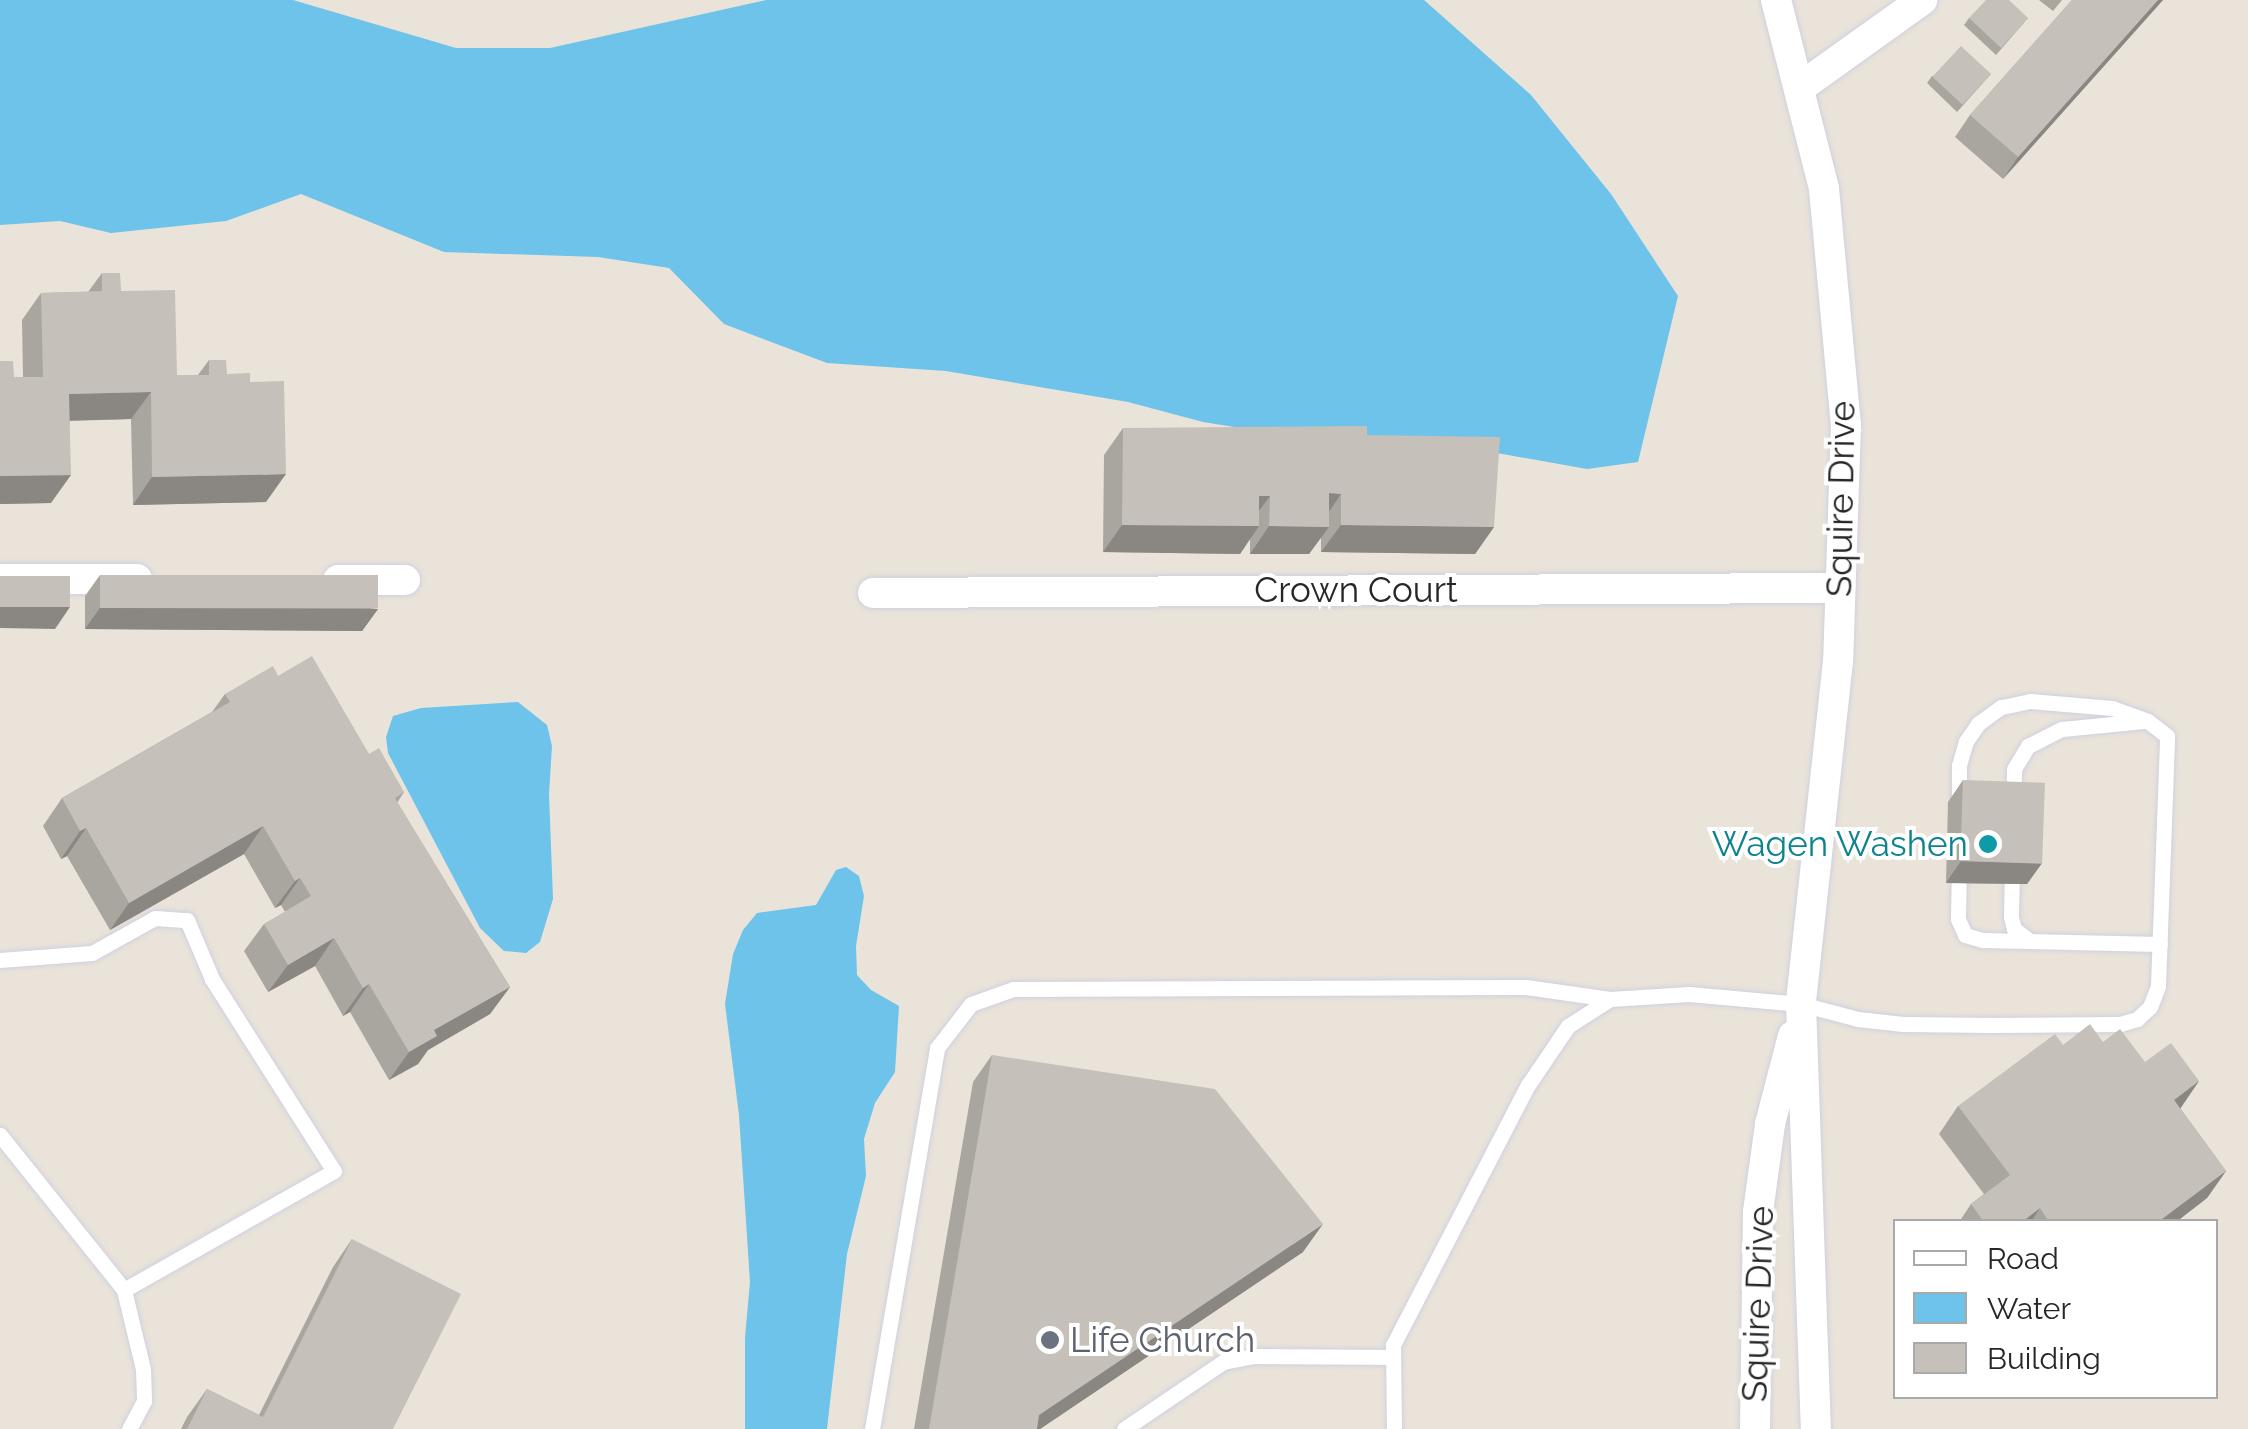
<!DOCTYPE html>
<style>
body{margin:0}
#map{position:relative;width:2248px;height:1429px;overflow:hidden;background:#eae3d9;font-family:Raleway,sans-serif}
div>[style]{position:absolute}
[style*='--x']{left:calc(var(--x)*1px);top:calc(var(--y)*1px);width:calc(var(--w)*1px);rotate:calc(var(--a)*1deg)}
.water>*{inset:0;background:#6dc3ea}
.roads{filter:drop-shadow(0 0 2px #ced1e0) drop-shadow(0 0 2px #ced1e0)}
.lane>*{height:15px;margin:-7.5px;padding:0 7.5px;transform-origin:7.5px;border-radius:7.5px;background:#fff}
.street>*{height:30px;margin:-15px;padding:0 15px;transform-origin:15px;border-radius:15px;background:#fff}
.wall>*{inset:0;background:#a9a59f}
.shaded-wall>*{inset:0;background:#8a8682}
.building>*{inset:0;background:#c5c0b9;transform-origin:0 0}
.dots>*{width:28px;height:28px;translate:-50% -50%;box-sizing:border-box;border:5px solid #fff;border-radius:50%}
span{translate:-50% -50%;white-space:nowrap;text-align:center;line-height:1.15;-webkit-text-stroke:8px #fff;paint-order:stroke}
.street-label{font-size:35px;color:#272727}
.culture-label{font-size:35px;color:#0d838f}
.right{translate:-100% -50%;text-align:right}
.worship-label{font-size:35px;color:#5b616d}
.left{translate:0 -50%;text-align:left}
.legend{position:absolute;left:1893px;top:1219px;width:325px;height:180px;box-sizing:border-box;background:#fff;border:2px solid #a9a9a9;margin:0;padding:12px 18px;list-style:none;font-size:30px;color:#272727}
.legend li{display:flex;align-items:center;gap:20px;height:50px}
.legend b{width:50px;border:2px solid #a9a9a9}
</style>
<div id="map">
<div class="water">
<div style="clip-path:polygon(0 0,293px 0,456px 48px,550px 48px,766px 0,1424px 0,1531px 95px,1611px 194px,1678px 296px,1638px 462px,1587px 469px,1480px 450px,1377px 450px,1203px 422px,1128px 402px,946px 371px,827px 363px,724px 324px,669px 268px,598px 257px,444px 252px,301px 194px,226px 221px,111px 233px,60px 221px,0 225px)"></div>
<div style="clip-path:polygon(518px 702px,547px 725px,552px 746px,549px 794px,553px 899px,540px 942px,526px 953px,504px 951px,480px 928px,388px 753px,386px 737px,393px 716px,421px 708px)"></div>
<div style="clip-path:polygon(846px 867px,859px 876px,864px 896px,856px 946px,857px 975px,871px 990px,899px 1006px,895px 1072px,875px 1103px,864px 1139px,866px 1176px,847px 1254px,827px 1429px,745px 1429px,745px 1337px,750px 1282px,739px 1115px,725px 1004px,733px 954px,743px 930px,757px 913px,816px 905px,836px 870px)"></div>
</div>
<div class="roads">
<div class="lane">
<div style="--x:2013;--y:803;--w:34;--a:-88"></div>
<div style="--x:2014;--y:769;--w:27;--a:-59"></div>
<div style="--x:2028;--y:746;--w:38;--a:-27"></div>
<div style="--x:2062;--y:729;--w:82;--a:-5.6"></div>
<div style="--x:1959;--y:866;--w:53;--a:91.1"></div>
<div style="--x:1958;--y:919;--w:17;--a:66"></div>
<div style="--x:1965;--y:935;--w:19;--a:16"></div>
<div style="--x:1983;--y:940;--w:177;--a:1.3"></div>
<div style="--x:2012;--y:866;--w:51;--a:91.1"></div>
<div style="--x:2011;--y:917;--w:12;--a:76"></div>
<div style="--x:2014;--y:929;--w:20;--a:37"></div>
<div style="--x:0;--y:960;--w:92;--a:-4.4"></div>
<div style="--x:92;--y:953;--w:72;--a:-29.1"></div>
<div style="--x:155;--y:918;--w:32;--a:4"></div>
<div style="--x:187;--y:920;--w:64;--a:67"></div>
<div style="--x:212;--y:979;--w:227;--a:57.6"></div>
<div style="--x:334;--y:1171;--w:241;--a:150.5"></div>
<div style="--x:0;--y:1135;--w:198;--a:51.3"></div>
<div style="--x:124;--y:1290;--w:81;--a:76.5"></div>
<div style="--x:143;--y:1369;--w:32;--a:88"></div>
<div style="--x:144;--y:1401;--w:32;--a:118"></div>
<div style="--x:872;--y:1429;--w:387;--a:-80.3"></div>
<div style="--x:937;--y:1048;--w:56;--a:-52.3"></div>
<div style="--x:971;--y:1004;--w:45;--a:-19.7"></div>
<div style="--x:1013;--y:989;--w:513;--a:-0.22"></div>
<div style="--x:1526;--y:987;--w:85;--a:8.1"></div>
<div style="--x:1124;--y:1429;--w:120;--a:-34.1"></div>
<div style="--x:1223;--y:1362;--w:32;--a:-11"></div>
<div style="--x:1254;--y:1356;--w:139;--a:0.4"></div>
<div style="--x:1394;--y:1429;--w:84;--a:-90.7"></div>
<div style="--x:1393;--y:1345;--w:293;--a:-62.6"></div>
<div style="--x:1528;--y:1085;--w:71;--a:-55.9"></div>
<div style="--x:1568;--y:1026;--w:50;--a:-32.7"></div>
<div style="--x:1610;--y:999;--w:79;--a:-3.6"></div>
<div style="--x:1689;--y:994;--w:112;--a:5.1"></div>
<div style="--x:1801;--y:1004;--w:59;--a:14.7"></div>
<div style="--x:1858;--y:1019;--w:45;--a:6.3"></div>
<div style="--x:1903;--y:1024;--w:90;--a:0.6"></div>
<div style="--x:1993;--y:1025;--w:127;--a:-0.5"></div>
<div style="--x:2120;--y:1024;--w:18;--a:-16"></div>
<div style="--x:2137;--y:1019;--w:18;--a:-43"></div>
<div style="--x:2150;--y:1007;--w:22;--a:-69"></div>
<div style="--x:2158;--y:986;--w:250;--a:-87.9"></div>
<div style="--x:2167;--y:736;--w:24;--a:-142"></div>
<div style="--x:2148;--y:721;--w:38;--a:-160"></div>
<div style="--x:2112;--y:708;--w:82;--a:-175.1"></div>
<div style="--x:2030;--y:701;--w:30;--a:168"></div>
<div style="--x:2001;--y:707;--w:29;--a:144"></div>
<div style="--x:1978;--y:724;--w:21;--a:125"></div>
<div style="--x:1966;--y:741;--w:25;--a:106"></div>
<div style="--x:1959;--y:765;--w:38;--a:90"></div>
</div>
<div class="street">
<div style="--x:1776;--y:0;--w:195;--a:75.7"></div>
<div style="--x:1824;--y:189;--w:236;--a:84.7"></div>
<div style="--x:1846;--y:424;--w:237;--a:91.9"></div>
<div style="--x:1838;--y:661;--w:345;--a:96.2"></div>
<div style="--x:1801;--y:1004;--w:425;--a:88"></div>
<div style="--x:1802;--y:86;--w:148;--a:-35.6"></div>
<div style="--x:0;--y:579;--w:137;--a:0"></div>
<div style="--x:338;--y:580;--w:67;--a:0"></div>
<div style="--x:873;--y:593;--w:967;--a:-0.3"></div>
<div style="--x:1755;--y:1429;--w:217;--a:-89.2"></div>
<div style="--x:1758;--y:1212;--w:89;--a:-82.2"></div>
<div style="--x:1770;--y:1124;--w:91;--a:-75.4"></div>
</div>
</div>
<div class="wall">
<div style="clip-path:polygon(2039px 0,2062px 0,2053px 11px)"></div>
<div style="clip-path:polygon(2072px 0,2163px 0,2003px 179px,1955px 137px,1970px 115px)"></div>
<div style="clip-path:polygon(1969px 18px,2028px 18px,1996px 55px,1964px 25px)"></div>
<div style="clip-path:polygon(1991px 74px,1957px 112px,1927px 83px,1932px 76px)"></div>
<div style="clip-path:polygon(102px 273px,121px 291px,177px 375px,198px 375px,209px 360px,227px 374px,250px 382px,266px 502px,133px 505px,131px 419px,70px 421px,51px 503px,0 504px,0 361px,14px 377px,23px 377px,22px 320px,41px 293px,88px 292px)"></div>
<div style="clip-path:polygon(1123px 428px,1367px 435px,1494px 527px,1475px 554px,1321px 552px,1321px 537px,1309px 554px,1250px 554px,1250px 539px,1240px 554px,1103px 552px,1104px 455px)"></div>
<div style="clip-path:polygon(100px 575px,378px 609px,362px 631px,85px 629px,85px 596px)"></div>
<div style="clip-path:polygon(278px 676px,369px 754px,404px 792px,397px 803px,510px 987px,490px 1014px,428px 1050px,418px 1064px,389px 1080px,350px 1012px,343px 1016px,315px 966px,268px 992px,244px 951px,264px 924px,285px 912px,281px 905px,275px 908px,244px 854px,110px 930px,67px 856px,61px 859px,43px 826px,62px 798px,212px 712px,225px 694px)"></div>
<div style="clip-path:polygon(1963px 780px,2042px 863px,2027px 884px,1946px 883px,1948px 802px)"></div>
<div style="clip-path:polygon(2103px 1042px,2145px 1062px,2199px 1081px,2180px 1108px,2226px 1171px,2207px 1198px,2176px 1222px,1959px 1222px,1971px 1204px,1984px 1194px,1939px 1134px,1958px 1106px,2063px 1045px)"></div>
<div style="clip-path:polygon(992px 1055px,1303px 1252px,1040px 1429px,914px 1429px,973px 1082px)"></div>
<div style="clip-path:polygon(352px 1239px,393px 1429px,181px 1429px,187px 1417px,207px 1389px,259px 1415px,333px 1267px)"></div>
</div>
<div class="shaded-wall">
<div style="clip-path:polygon(2158px 0,2163px 0,2003px 179px,2018px 157px)"></div>
<div style="clip-path:polygon(151px 392px,131px 419px,50px 421px,69px 394px)"></div>
<div style="clip-path:polygon(286px 474px,266px 502px,133px 505px,152px 477px)"></div>
<div style="clip-path:polygon(71px 475px,51px 503px,0 504px,0 476px)"></div>
<div style="clip-path:polygon(1329px 493px,1341px 494px,1322px 522px)"></div>
<div style="clip-path:polygon(1259px 496px,1270px 496px,1250px 523px)"></div>
<div style="clip-path:polygon(1122px 525px,1259px 526px,1240px 554px,1103px 552px)"></div>
<div style="clip-path:polygon(1341px 525px,1494px 527px,1475px 554px,1321px 552px)"></div>
<div style="clip-path:polygon(1269px 526px,1329px 527px,1309px 554px,1250px 554px)"></div>
<div style="clip-path:polygon(0 607px,70px 607px,55px 629px,0 628px)"></div>
<div style="clip-path:polygon(100px 608px,378px 609px,362px 631px,85px 629px)"></div>
<div style="clip-path:polygon(263px 826px,244px 854px,110px 930px,129px 903px)"></div>
<div style="clip-path:polygon(86px 828px,67px 856px,61px 859px,80px 831px)"></div>
<div style="clip-path:polygon(1961px 861px,2042px 863px,2027px 884px,1946px 883px)"></div>
<div style="clip-path:polygon(300px 878px,281px 905px,275px 908px,295px 881px)"></div>
<div style="clip-path:polygon(334px 938px,315px 966px,268px 992px,288px 965px)"></div>
<div style="clip-path:polygon(369px 984px,350px 1012px,343px 1016px,363px 988px)"></div>
<div style="clip-path:polygon(510px 987px,490px 1014px,428px 1050px,418px 1064px,389px 1080px,409px 1052px,434px 1030px)"></div>
<div style="clip-path:polygon(2199px 1081px,2180px 1109px,2174px 1100px)"></div>
<div style="clip-path:polygon(2226px 1171px,2207px 1198px,2176px 1222px,2158px 1222px)"></div>
<div style="clip-path:polygon(2040px 1208px,2031px 1222px,2022px 1222px)"></div>
<div style="clip-path:polygon(1323px 1224px,1303px 1252px,1040px 1429px,1029px 1429px,1039px 1415px)"></div>
</div>
<div class="building">
<div style="clip-path:polygon(1986px 0,2009px 0,2028px 18px,2001px 48px,1969px 18px)"></div>
<div style="clip-path:polygon(2072px 0,2158px 0,2018px 157px,1970px 115px)"></div>
<div style="left:1961px;top:46px;width:41px;height:42px;rotate:43deg"></div>
<div style="clip-path:polygon(102px 273px,120px 273px,121px 291px,175px 290px,177px 375px,209px 375px,209px 360px,226px 360px,227px 374px,250px 373px,250px 382px,284px 381px,286px 474px,152px 477px,151px 392px,69px 394px,71px 475px,0 476px,0 361px,13px 361px,14px 377px,43px 377px,41px 293px,102px 291px)"></div>
<div style="clip-path:polygon(1367px 426px,1367px 435px,1500px 437px,1494px 527px,1341px 525px,1341px 494px,1329px 493px,1329px 527px,1269px 526px,1270px 496px,1259px 496px,1259px 526px,1122px 525px,1123px 428px)"></div>
<div style="left:100px;top:575px;width:278px;height:33px"></div>
<div style="left:0;top:576px;width:70px;height:31px"></div>
<div style="clip-path:polygon(312px 656px,369px 754px,379px 748px,404px 792px,395px 798px,510px 987px,434px 1030px,437px 1036px,409px 1052px,369px 984px,363px 988px,334px 938px,288px 965px,264px 924px,311px 896px,300px 878px,295px 881px,263px 826px,129px 903px,86px 828px,80px 831px,62px 798px,230px 702px,225px 694px,273px 666px,278px 676px)"></div>
<div style="left:1963px;top:780px;width:82px;height:81px;rotate:2deg"></div>
<div style="clip-path:polygon(2090px 1024px,2103px 1042px,2120px 1029px,2145px 1062px,2171px 1043px,2199px 1081px,2174px 1100px,2226px 1171px,2158px 1222px,2049px 1222px,2040px 1208px,2022px 1222px,1984px 1222px,1971px 1204px,2010px 1175px,1958px 1106px,2055px 1034px,2063px 1045px)"></div>
<div style="clip-path:polygon(992px 1055px,1215px 1089px,1323px 1224px,1039px 1415px,1037px 1429px,929px 1429px)"></div>
<div style="clip-path:polygon(352px 1239px,461px 1294px,393px 1429px,187px 1429px,207px 1389px,263px 1417px)"></div>
</div>
<div class="dots">
<div style="left:1988px;top:844px;background:#0f9aa8"></div>
<div style="left:1050px;top:1340px;background:#6b7280"></div>
</div>
<div class="street-label">
<span style="left:1841px;top:499px;rotate:-89deg">Squire Drive</span>
<span style="left:1356px;top:590px">Crown Court</span>
<span style="left:1758px;top:1304px;rotate:-88deg">Squire Drive</span>
</div>
<div class="culture-label">
<span class="right" style="left:1968px;top:844px">Wagen Washen</span>
</div>
<div class="worship-label">
<span class="left" style="left:1070px;top:1340px">Life Church</span>
</div>
<ul class="legend">
<li><b style="height:12px;background:#fff"></b>Road</li>
<li><b style="height:28px;background:#6dc3ea"></b>Water</li>
<li><b style="height:28px;background:#c5c0b9"></b>Building</li>
</ul>
</div>
